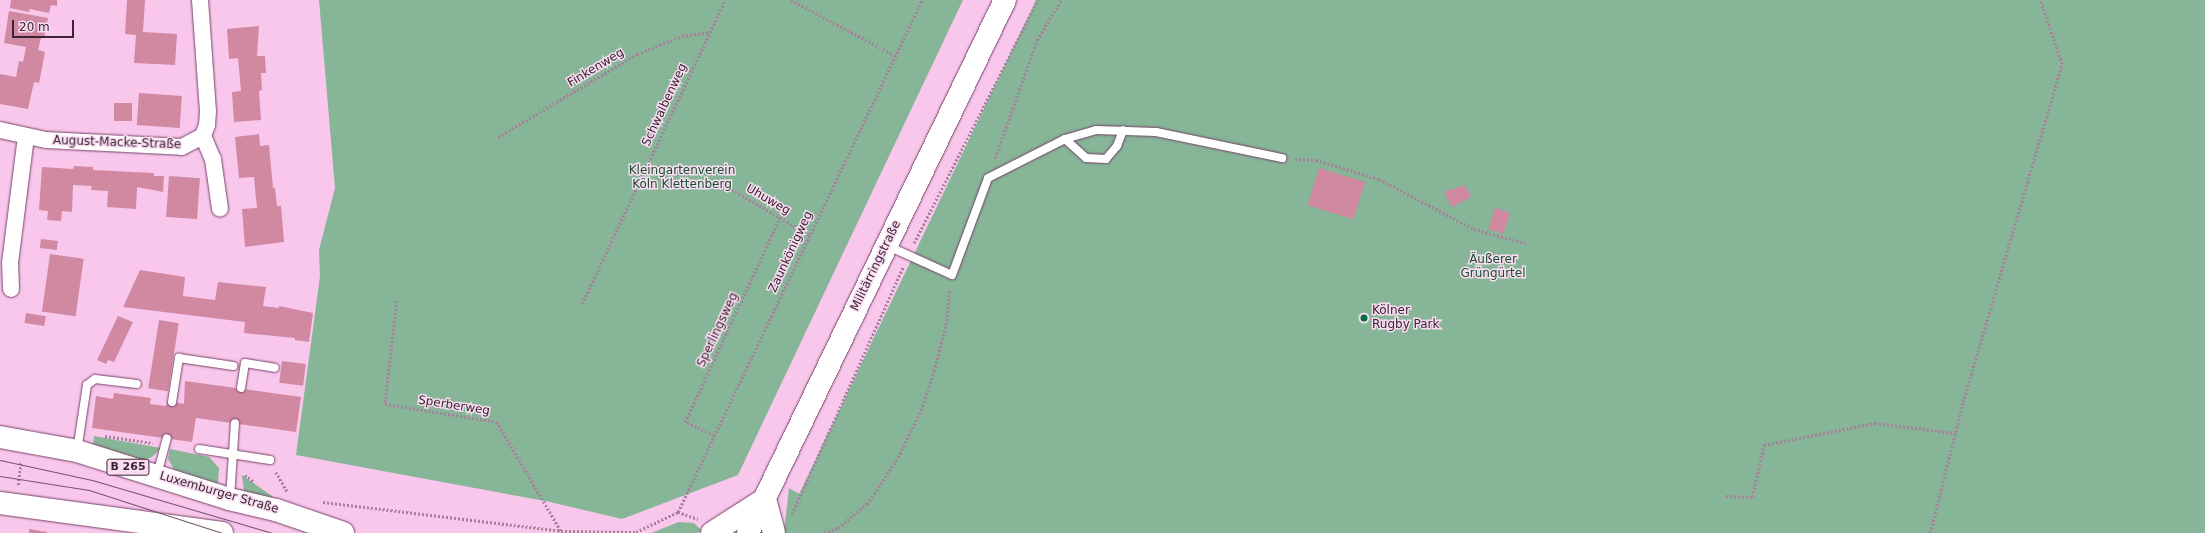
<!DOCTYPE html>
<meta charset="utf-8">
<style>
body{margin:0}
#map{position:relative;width:2205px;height:533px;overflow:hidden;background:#f9c7eb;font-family:"DejaVu Sans",sans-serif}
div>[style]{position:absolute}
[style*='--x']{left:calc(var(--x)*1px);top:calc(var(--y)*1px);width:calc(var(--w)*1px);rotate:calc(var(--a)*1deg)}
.green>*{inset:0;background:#86b597}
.building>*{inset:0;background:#d089a1;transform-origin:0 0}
.path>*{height:2.5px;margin-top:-1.25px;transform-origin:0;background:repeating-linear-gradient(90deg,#a7809d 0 2px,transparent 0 4px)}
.roads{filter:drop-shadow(0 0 1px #78426a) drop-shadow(0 0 1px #78426a)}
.service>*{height:8px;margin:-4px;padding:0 4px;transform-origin:4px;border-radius:4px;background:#fff}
.minor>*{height:16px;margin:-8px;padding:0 8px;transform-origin:8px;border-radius:8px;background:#fff}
.secondary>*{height:22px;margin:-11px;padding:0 11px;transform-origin:11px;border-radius:11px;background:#fff}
.primary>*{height:22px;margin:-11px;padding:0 11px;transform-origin:11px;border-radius:11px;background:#fff}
.tram>*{height:1px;margin:-0.5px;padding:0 0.5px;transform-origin:0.5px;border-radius:0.5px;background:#75556c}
.dots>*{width:11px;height:11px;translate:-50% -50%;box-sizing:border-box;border:2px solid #f7ddef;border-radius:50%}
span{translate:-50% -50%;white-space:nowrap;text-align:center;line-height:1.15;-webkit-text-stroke:3px #f7ddef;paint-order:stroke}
.shield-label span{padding:1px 3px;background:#f7ddef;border:1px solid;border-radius:3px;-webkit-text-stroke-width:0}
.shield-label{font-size:11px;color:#3b2335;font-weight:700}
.street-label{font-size:12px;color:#3b2335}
.park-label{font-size:12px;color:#174d31}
.poi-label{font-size:12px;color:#3b2335}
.left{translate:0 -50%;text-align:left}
.scale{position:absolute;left:12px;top:20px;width:62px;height:18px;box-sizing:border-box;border:2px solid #3b2335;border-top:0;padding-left:5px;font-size:12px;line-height:14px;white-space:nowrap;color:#3b2335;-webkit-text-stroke:3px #f7ddef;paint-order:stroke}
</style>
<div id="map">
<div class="green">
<div style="clip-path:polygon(319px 0,963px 0,738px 475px,622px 519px,550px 502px,296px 455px,320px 276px,319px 250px,335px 188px)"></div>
<div style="clip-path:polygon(1036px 0,2205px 0,2205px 533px,781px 533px,785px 524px,789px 488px,799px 494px)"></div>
<div style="clip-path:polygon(94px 436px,161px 448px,152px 457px,143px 460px,93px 444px)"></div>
<div style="clip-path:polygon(170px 449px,209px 457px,219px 468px,218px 484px,175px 471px,168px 459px)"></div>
<div style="clip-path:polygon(242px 475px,272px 496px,274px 500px,244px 492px)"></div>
<div style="clip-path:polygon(679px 522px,694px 523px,702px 531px,697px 533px,651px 533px)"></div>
</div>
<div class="building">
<div style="clip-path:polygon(11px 0,57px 0,57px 6px,51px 5px,49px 13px,30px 9px,29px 12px,10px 8px)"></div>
<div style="clip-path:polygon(127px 0,145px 0,143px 32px,177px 34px,175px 65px,134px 63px,136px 35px,125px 34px)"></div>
<div style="clip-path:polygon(9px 11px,48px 18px,44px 38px,41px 38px,38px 50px,45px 52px,39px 83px,34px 82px,28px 109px,0 104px,0 74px,16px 77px,19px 61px,23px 62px,26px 47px,4px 43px)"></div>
<div style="clip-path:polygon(259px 26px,257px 56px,265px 56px,266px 73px,261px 73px,262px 90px,259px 91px,261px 120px,234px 122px,232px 92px,241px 91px,238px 58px,229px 59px,227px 29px)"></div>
<div style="left:139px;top:93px;width:43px;height:32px;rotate:4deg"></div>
<div style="left:114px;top:103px;width:18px;height:18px"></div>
<div style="clip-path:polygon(259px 134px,260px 146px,269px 145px,273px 188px,275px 188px,277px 206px,281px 206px,284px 242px,245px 247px,242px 209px,257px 208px,255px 189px,254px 177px,239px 178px,235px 137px)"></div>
<div style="clip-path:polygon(74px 166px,93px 167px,93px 170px,154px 173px,154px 176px,164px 176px,163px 192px,137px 187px,136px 209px,107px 207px,108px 191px,91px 190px,92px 186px,73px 185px,72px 212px,62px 211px,61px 221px,47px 220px,48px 211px,39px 210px,42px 167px,73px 169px)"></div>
<div style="left:1319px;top:168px;width:48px;height:39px;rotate:17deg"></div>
<div style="left:169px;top:176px;width:31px;height:41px;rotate:4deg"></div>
<div style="clip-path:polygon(1465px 185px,1471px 197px,1452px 207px,1444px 192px)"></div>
<div style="left:1495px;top:208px;width:16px;height:22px;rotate:18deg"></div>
<div style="left:41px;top:239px;width:17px;height:9px;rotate:7deg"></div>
<div style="left:50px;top:254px;width:34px;height:58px;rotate:8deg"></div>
<div style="clip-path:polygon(140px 270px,185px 277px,183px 296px,215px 300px,218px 282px,266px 287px,263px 306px,279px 308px,279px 306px,313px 313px,309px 342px,295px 340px,295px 338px,244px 333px,245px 322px,123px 307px)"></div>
<div style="left:26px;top:313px;width:20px;height:10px;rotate:9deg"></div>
<div style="clip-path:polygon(118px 316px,133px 322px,114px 362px,108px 360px,106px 364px,97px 360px)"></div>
<div style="left:159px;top:320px;width:20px;height:69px;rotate:9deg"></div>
<div style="left:282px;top:361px;width:24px;height:22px;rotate:7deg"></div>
<div style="clip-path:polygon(185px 381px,301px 397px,296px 432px,196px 418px,192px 442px,92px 428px,96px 396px,113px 399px,114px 393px,151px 398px,150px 404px,166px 406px,167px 401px,184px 404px)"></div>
<div style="clip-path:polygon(29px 529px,47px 532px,47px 533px,29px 533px)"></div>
</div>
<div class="path">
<div style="--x:791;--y:0;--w:117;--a:28.1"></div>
<div style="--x:498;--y:137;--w:162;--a:-30.8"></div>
<div style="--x:637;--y:54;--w:48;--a:-21.8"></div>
<div style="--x:682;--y:36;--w:27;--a:-8"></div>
<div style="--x:995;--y:158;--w:125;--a:-70.4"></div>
<div style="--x:1037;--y:40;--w:47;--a:-59"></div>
<div style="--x:1295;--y:159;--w:21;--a:3"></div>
<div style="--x:1316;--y:160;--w:66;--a:16.8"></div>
<div style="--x:1379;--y:179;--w:107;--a:27.8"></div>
<div style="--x:1474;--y:229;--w:53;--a:15.4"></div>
<div style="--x:718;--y:181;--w:106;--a:30.7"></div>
<div style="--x:914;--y:243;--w:273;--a:-63"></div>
<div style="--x:397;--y:301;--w:104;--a:96.6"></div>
<div style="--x:385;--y:404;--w:113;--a:9.1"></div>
<div style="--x:497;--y:422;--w:126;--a:59.6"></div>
<div style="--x:582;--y:304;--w:336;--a:-64.8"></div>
<div style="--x:105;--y:436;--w:48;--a:8.5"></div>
<div style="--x:714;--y:436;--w:32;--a:-154"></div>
<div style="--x:685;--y:422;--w:226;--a:-65.1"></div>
<div style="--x:276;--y:472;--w:22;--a:60"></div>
<div style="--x:245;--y:475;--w:11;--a:38"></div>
<div style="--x:18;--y:485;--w:23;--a:-83"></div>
<div style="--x:1726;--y:496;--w:26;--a:2"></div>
<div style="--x:1752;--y:497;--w:53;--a:-77"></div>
<div style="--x:1764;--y:445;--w:113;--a:-11.2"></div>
<div style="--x:1875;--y:423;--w:81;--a:7.1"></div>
<div style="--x:323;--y:502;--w:240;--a:6.9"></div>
<div style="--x:561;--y:531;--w:75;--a:0.8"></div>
<div style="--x:636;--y:532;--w:47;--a:-25.5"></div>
<div style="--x:678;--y:512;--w:21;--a:19"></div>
<div style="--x:678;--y:512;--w:567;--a:-64.52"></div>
<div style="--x:792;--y:514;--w:271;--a:-65.8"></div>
<div style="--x:824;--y:533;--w:15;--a:-20"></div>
<div style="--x:838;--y:528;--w:38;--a:-40"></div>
<div style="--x:867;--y:504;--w:52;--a:-56"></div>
<div style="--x:896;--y:461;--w:57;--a:-63.9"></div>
<div style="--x:921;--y:410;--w:41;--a:-71.6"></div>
<div style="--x:934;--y:371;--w:48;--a:-75.4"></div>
<div style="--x:946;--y:325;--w:36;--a:-84"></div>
<div style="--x:1930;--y:533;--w:135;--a:-75.9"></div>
<div style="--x:1963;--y:402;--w:352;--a:-73.7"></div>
<div style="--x:2062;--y:64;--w:68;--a:-109"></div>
</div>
<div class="roads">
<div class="service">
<div style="--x:1065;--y:139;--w:28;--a:42"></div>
<div style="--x:1086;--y:158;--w:20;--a:3"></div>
<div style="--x:1106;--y:159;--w:17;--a:-50"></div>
<div style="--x:1117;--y:146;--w:17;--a:-69"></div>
<div style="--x:888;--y:246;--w:70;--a:24.4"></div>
<div style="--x:952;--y:275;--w:103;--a:-69.6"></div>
<div style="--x:988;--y:178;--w:86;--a:-26.9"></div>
<div style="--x:1065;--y:139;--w:32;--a:-16"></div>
<div style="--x:1096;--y:130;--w:60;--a:1.9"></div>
<div style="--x:1156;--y:132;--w:129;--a:11.7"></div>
<div style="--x:241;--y:388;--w:25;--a:-81"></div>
<div style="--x:245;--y:363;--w:30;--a:9"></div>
<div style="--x:172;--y:402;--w:45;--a:-81"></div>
<div style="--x:179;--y:358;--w:55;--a:8.4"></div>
<div style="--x:199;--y:449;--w:72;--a:8.8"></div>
<div style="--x:77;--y:451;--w:67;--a:-81.4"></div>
<div style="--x:87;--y:385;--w:10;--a:-37"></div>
<div style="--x:95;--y:379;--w:42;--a:6.8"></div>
<div style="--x:157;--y:475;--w:38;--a:-75"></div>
<div style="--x:230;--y:498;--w:75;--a:-86.2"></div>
</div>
<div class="minor">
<div style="--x:200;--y:0;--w:111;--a:85.9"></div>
<div style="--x:208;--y:111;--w:14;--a:94"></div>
<div style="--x:207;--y:125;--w:12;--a:110"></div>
<div style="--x:0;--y:130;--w:47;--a:12.3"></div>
<div style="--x:46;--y:140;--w:136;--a:2.9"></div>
<div style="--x:182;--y:147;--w:24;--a:-28"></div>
<div style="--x:203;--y:136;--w:25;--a:67"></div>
<div style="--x:213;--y:159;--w:50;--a:82"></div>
<div style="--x:11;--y:289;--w:26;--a:-92"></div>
<div style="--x:10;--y:263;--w:128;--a:-82.8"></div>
</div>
<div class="secondary">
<div style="--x:765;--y:499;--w:35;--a:75"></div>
<div style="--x:712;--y:533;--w:63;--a:-32.7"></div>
<div style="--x:748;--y:533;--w:592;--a:-64.26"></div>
</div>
<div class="primary">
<div style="--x:0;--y:437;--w:78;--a:10.3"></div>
<div style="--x:77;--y:451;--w:159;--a:17.5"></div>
<div style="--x:229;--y:499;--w:48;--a:13.2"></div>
<div style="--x:276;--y:510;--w:71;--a:18.9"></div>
<div style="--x:0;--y:503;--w:224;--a:7.7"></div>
</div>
</div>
<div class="tram">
<div style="--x:0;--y:460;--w:94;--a:12.3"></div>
<div style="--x:92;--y:480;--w:188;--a:16.4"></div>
<div style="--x:0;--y:476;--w:90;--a:8.9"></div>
<div style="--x:89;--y:490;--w:140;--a:17.9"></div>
</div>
<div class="dots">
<div style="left:1364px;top:318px;background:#066b40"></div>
</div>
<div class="shield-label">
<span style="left:128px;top:467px">B 265</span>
</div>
<div class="street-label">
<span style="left:596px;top:68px;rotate:-31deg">Finkenweg</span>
<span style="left:665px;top:105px;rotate:-65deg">Schwalbenweg</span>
<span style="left:117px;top:143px;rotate:2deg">August-Macke-Straße</span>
<span style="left:768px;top:200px;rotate:30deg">Uhuweg</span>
<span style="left:791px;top:252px;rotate:-65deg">Zaunkönigweg</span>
<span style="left:876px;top:266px;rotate:-64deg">Militärringstraße</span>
<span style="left:718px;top:330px;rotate:-65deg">Sperlingsweg</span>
<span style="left:454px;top:406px;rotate:9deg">Sperberweg</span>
<span style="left:219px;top:493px;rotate:16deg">Luxemburger Straße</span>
</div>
<div class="park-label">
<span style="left:682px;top:178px">Kleingartenverein<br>Köln Klettenberg</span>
<span style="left:1493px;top:267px">Äußerer<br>Grüngürtel</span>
</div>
<div class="poi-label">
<span class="left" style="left:1372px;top:318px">Kölner<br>Rugby Park</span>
</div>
<div class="scale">20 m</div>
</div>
